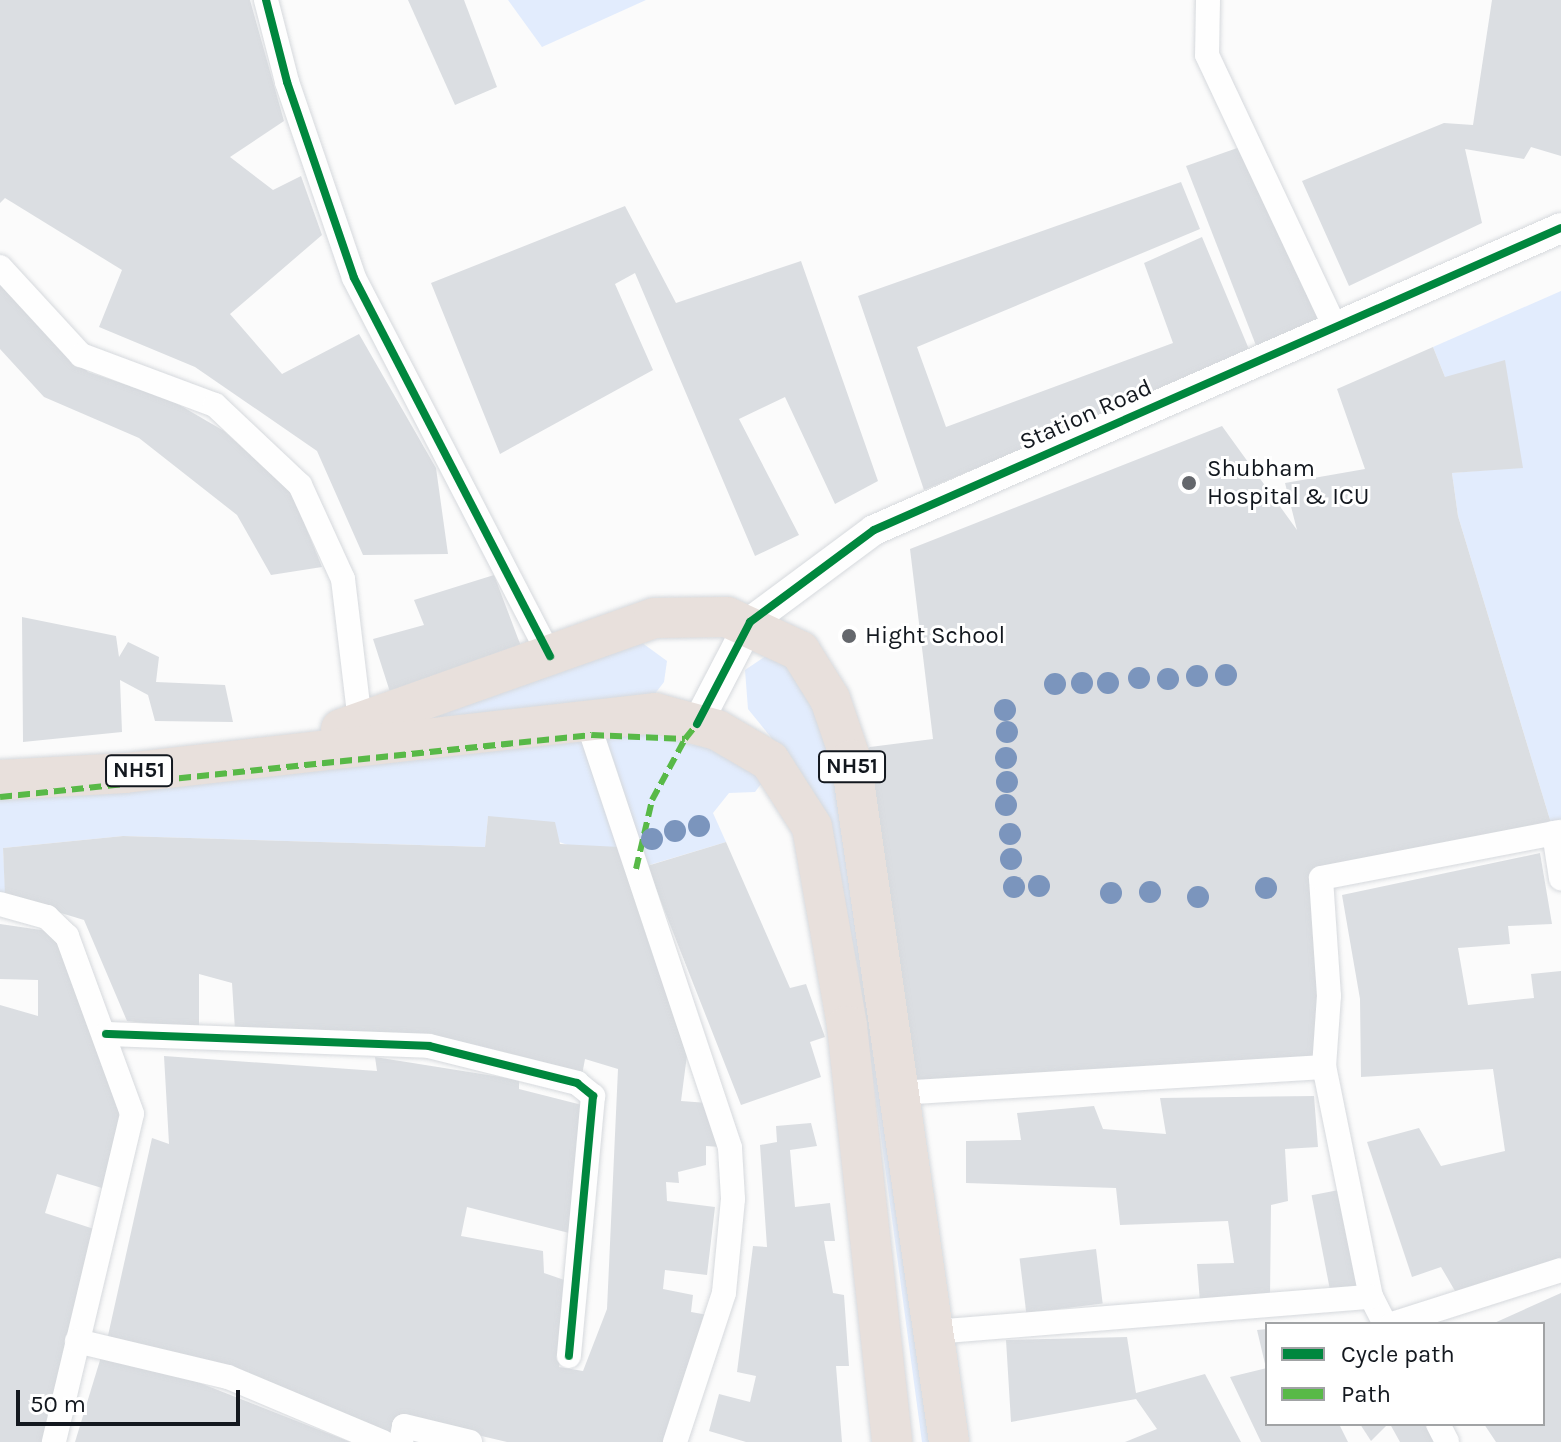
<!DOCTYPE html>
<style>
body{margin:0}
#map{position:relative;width:1561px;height:1442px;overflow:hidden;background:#fbfbfb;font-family:Karla,sans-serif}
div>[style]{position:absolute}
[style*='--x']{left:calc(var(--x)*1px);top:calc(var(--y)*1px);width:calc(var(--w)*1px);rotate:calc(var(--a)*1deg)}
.green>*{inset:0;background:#e2ecfd}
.building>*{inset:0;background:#dbdee2;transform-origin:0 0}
.roads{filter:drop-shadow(0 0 2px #d6d9dd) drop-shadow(0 0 2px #d6d9dd)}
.minor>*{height:24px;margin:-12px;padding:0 12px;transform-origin:12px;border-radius:12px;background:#fefefe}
.tertiary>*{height:30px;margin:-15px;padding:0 15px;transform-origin:15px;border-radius:15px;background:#fefefe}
.trunk>*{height:40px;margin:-20px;padding:0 20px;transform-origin:20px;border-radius:20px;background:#e8e0dc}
.quiet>*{height:6px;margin-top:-3px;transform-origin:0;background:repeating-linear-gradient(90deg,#58b947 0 12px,transparent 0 18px)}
.cycleway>*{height:8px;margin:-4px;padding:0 4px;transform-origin:4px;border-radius:4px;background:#00873e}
.trees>*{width:22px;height:22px;margin:-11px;border-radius:50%;background:#7b95bd}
.dots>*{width:22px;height:22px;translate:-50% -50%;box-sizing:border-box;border:4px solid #fff;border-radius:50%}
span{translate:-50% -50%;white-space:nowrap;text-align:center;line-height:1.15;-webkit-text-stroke:6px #fff;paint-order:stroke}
.shield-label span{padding:2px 6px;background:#fff;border:2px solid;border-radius:6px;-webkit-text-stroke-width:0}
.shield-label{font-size:22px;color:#13181f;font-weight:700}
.street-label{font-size:24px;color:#13181f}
.poi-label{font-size:24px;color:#13181f}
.left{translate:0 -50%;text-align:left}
.legend{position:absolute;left:1265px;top:1322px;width:280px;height:104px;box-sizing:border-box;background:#fff;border:2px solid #a1a3a5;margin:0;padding:10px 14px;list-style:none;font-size:24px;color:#13181f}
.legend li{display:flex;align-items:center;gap:16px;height:40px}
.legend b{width:40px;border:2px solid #a1a3a5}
.scale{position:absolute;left:16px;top:1390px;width:224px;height:36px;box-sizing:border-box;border:4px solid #13181f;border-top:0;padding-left:10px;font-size:24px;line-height:28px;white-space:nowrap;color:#13181f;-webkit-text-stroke:6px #fff;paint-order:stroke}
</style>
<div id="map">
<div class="green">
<div style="clip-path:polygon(508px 0,646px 0,542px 47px)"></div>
<div style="clip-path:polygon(1561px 291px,1561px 832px,1554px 833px,1458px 516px,1452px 473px,1522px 467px,1445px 377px,1433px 347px)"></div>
<div style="clip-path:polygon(641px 642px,667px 661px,664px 682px,654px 695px,355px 735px)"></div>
<div style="clip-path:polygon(766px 656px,780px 658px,826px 721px,936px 1442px,922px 1442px,859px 973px,833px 852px,796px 768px,748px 709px,745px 670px)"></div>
<div style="clip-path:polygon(643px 733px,724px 752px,764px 780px,755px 792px,729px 793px,713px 813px,726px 842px,636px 869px,488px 817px,485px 847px,123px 836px,3px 848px,6px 905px,0 904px,0 797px)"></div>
</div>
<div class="building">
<div style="clip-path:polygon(0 0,250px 0,284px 121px,230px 157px,273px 190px,301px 176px,322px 235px,230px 314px,282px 374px,359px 334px,436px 468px,448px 554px,363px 555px,317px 451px,195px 367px,99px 327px,122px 270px,5px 198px,0 203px)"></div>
<div style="clip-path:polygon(408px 0,464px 0,497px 87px,455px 105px)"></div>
<div style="clip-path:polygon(1492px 0,1561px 0,1561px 156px,1531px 147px,1524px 159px,1465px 149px,1482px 223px,1349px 286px,1302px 181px,1444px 123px,1473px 125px)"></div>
<div style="clip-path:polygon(1243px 146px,1321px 320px,1257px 348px,1186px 166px)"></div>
<div style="clip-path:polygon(1181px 182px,1200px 229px,917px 347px,946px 427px,1173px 343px,1144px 263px,1202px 237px,1251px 354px,924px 490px,858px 296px)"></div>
<div style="clip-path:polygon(625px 206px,676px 303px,801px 261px,878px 481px,835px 504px,785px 397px,739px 419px,799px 535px,755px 556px,635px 273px,615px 284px,653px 370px,500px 454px,431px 283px)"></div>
<div style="clip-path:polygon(0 284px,88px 372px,171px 400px,224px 431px,292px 493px,322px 567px,271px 575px,237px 515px,139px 438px,44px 397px,0 349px)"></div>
<div style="clip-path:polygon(1433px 347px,1445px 377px,1505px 360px,1523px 468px,1452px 473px,1458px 516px,1554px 833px,1321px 878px,1324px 1067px,898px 1093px,851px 760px,870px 747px,933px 739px,910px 549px,1222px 426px,1297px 530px,1285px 483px,1365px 469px,1337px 389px)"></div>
<div style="clip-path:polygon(494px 575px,522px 649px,390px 692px,373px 639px,424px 625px,414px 600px)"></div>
<div style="clip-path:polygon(22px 617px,116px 636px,119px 657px,128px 642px,159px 657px,156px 682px,225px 685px,233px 722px,155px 721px,148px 695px,120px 680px,122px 732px,23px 742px)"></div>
<div style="clip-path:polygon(488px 816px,555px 822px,560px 844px,620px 847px,689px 1040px,681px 1101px,708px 1103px,721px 1147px,706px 1146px,706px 1165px,678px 1172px,679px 1183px,666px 1182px,667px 1201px,715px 1207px,707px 1275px,665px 1270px,663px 1289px,693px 1295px,691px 1312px,708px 1315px,668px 1442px,507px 1442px,401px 1417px,393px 1438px,107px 1340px,152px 1138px,169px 1144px,164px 1056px,377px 1071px,375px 1057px,519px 1080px,519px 1089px,586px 1106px,569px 1233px,467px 1207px,461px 1236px,543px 1251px,544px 1273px,573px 1283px,559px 1367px,583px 1371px,607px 1309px,618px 1069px,585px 1059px,582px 1075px,235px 1030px,232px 983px,199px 974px,199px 1029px,127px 1021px,84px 920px,5px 896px,3px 848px,123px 836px,485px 847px)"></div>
<div style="clip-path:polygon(726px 842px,790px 988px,806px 984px,825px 1037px,810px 1042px,821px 1077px,741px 1105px,647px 866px)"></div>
<div style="clip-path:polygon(1540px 853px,1552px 924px,1508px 926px,1510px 944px,1458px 948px,1468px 1005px,1534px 998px,1531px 974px,1561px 971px,1561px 1263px,1458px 1296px,1441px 1267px,1412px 1277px,1367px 1142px,1419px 1128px,1441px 1166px,1505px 1151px,1493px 1069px,1361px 1077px,1360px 999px,1342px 895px)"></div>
<div style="clip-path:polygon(0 924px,55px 932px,125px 1120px,105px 1189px,57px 1174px,45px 1213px,97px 1230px,46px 1442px,0 1442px,0 1005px,38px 1016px,38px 980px,0 979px)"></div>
<div style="clip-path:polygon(1314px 1096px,1318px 1147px,1285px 1149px,1288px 1201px,1271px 1205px,1270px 1298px,1200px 1302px,1197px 1264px,1234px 1263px,1228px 1221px,1120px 1225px,1116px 1188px,966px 1183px,966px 1141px,1021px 1140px,1017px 1113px,1094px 1106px,1103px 1129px,1166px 1134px,1160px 1098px)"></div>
<div style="clip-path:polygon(811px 1123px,817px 1146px,790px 1150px,795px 1207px,830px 1203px,835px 1241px,824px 1241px,833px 1293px,844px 1295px,849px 1366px,836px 1366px,842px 1442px,746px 1442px,709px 1431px,719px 1394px,750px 1402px,756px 1376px,737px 1372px,753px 1246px,767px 1247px,760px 1145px,777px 1142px,776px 1126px)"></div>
<div style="left:1344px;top:1189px;width:100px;height:33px;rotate:79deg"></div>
<div style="left:1096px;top:1249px;width:55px;height:77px;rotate:83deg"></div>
<div style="clip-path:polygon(1561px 1293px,1561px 1442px,1496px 1442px,1484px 1424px,1543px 1424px,1543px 1324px,1492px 1324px)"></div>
<div style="clip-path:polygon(1267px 1329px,1267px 1368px,1266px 1368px,1257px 1330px)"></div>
<div style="clip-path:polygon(1127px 1337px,1136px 1393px,1205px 1374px,1241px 1442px,1125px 1442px,1157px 1429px,1136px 1399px,1011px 1422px,1006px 1340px)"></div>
<div style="clip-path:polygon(101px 1357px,177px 1374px,350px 1442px,75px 1442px)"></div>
<div style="clip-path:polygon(1267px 1368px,1267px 1424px,1339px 1424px,1348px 1442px,1261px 1442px,1230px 1377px)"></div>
<div style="clip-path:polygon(1360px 1424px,1388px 1424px,1371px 1441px)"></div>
<div style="clip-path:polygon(1390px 1424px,1426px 1424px,1435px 1442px,1400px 1442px)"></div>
</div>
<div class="roads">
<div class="minor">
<div style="--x:266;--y:0;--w:85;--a:75.6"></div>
<div style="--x:287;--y:82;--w:207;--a:71.1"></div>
<div style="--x:354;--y:278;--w:426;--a:62.6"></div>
<div style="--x:1208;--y:0;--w:55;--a:91"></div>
<div style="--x:1207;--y:55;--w:301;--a:64.8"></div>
<div style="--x:0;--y:267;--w:120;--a:47.4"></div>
<div style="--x:81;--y:355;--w:143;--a:20.5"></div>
<div style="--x:215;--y:405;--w:117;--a:43.3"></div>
<div style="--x:300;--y:485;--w:103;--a:65.4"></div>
<div style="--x:343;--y:579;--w:144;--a:83.2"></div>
<div style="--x:586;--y:717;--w:454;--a:71.5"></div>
<div style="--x:730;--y:1148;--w:51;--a:86.6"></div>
<div style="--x:733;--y:1199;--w:94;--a:95.5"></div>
<div style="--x:724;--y:1293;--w:157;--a:108.2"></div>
<div style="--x:1554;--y:833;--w:46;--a:81.2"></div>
<div style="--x:0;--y:904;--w:49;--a:15.5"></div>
<div style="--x:47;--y:917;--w:28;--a:44"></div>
<div style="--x:67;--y:936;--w:189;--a:69.9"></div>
<div style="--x:132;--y:1114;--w:337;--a:103.4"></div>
<div style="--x:106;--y:1034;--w:323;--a:2.1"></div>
<div style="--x:429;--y:1046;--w:153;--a:14"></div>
<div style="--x:577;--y:1083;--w:21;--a:39"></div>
<div style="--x:593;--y:1096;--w:261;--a:95.3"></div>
<div style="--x:898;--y:1093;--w:427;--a:-3.5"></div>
<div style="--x:1385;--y:1324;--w:30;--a:-117"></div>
<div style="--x:1371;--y:1297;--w:235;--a:-101.5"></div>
<div style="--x:1324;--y:1067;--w:71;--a:-86"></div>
<div style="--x:1329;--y:996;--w:118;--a:-93.9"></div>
<div style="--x:1321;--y:878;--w:244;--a:-10.9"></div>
<div style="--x:1392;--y:1324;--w:177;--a:-17.7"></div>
<div style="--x:933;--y:1332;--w:439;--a:-4.6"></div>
<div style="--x:77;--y:1341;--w:155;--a:13.4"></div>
<div style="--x:228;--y:1377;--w:168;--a:22.8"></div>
<div style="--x:1438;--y:1424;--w:20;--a:63"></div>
<div style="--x:401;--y:1442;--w:16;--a:-79"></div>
<div style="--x:404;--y:1426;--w:68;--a:13.6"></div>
</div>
<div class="tertiary">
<div style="--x:697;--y:724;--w:115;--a:-62.5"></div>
<div style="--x:750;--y:622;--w:154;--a:-36.6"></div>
<div style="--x:874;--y:530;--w:750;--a:-23.73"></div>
</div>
<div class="trunk">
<div style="--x:341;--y:729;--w:332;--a:-19.5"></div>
<div style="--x:654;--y:618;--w:73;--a:-0.8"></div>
<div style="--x:727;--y:617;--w:81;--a:25"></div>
<div style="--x:800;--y:651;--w:57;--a:58"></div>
<div style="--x:830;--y:699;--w:65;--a:71"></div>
<div style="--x:851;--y:760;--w:689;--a:81.82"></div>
<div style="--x:0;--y:780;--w:125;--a:-3.2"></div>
<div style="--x:125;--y:773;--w:533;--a:-6.46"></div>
<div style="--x:655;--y:713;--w:64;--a:15.3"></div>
<div style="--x:717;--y:730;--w:61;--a:30.3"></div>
<div style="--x:770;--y:761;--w:78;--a:57.5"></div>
<div style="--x:812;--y:827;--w:202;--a:80"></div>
<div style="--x:847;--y:1026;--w:418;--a:83.8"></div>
</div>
</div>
<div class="quiet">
<div style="--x:0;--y:797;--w:595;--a:-5.98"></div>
<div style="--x:592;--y:735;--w:93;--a:2.5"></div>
<div style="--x:685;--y:739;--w:19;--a:-51"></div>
<div style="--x:636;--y:869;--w:71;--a:-76.9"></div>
<div style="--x:652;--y:800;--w:69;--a:-61.6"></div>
</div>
<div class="cycleway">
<div style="--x:266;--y:0;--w:85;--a:75.6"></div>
<div style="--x:287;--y:82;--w:207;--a:71.1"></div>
<div style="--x:354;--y:278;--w:426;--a:62.6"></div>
<div style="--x:697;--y:724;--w:115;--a:-62.5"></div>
<div style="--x:750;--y:622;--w:154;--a:-36.6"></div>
<div style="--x:874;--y:530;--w:750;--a:-23.73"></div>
<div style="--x:106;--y:1034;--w:323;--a:2.1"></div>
<div style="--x:429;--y:1046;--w:153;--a:14"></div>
<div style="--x:577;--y:1083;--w:21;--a:39"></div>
<div style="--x:593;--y:1096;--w:261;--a:95.3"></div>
</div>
<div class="trees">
<div style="left:1226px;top:675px"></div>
<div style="left:1197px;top:676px"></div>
<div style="left:1139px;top:678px"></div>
<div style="left:1168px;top:679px"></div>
<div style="left:1082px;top:683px"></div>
<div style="left:1108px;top:683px"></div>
<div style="left:1055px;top:684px"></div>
<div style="left:1005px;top:710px"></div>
<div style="left:1007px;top:732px"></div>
<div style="left:1006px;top:758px"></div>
<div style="left:1007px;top:782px"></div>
<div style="left:1006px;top:805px"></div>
<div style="left:699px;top:826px"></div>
<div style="left:675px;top:831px"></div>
<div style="left:1010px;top:834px"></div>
<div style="left:652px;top:839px"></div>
<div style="left:1011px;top:859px"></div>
<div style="left:1039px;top:886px"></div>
<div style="left:1014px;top:887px"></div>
<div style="left:1266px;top:888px"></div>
<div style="left:1150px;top:892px"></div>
<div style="left:1111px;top:893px"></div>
<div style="left:1198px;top:897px"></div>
</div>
<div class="dots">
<div style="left:1189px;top:483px;background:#64676c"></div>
<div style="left:849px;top:636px;background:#64676c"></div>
</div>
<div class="shield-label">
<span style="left:852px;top:767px">NH51</span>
<span style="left:139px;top:771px">NH51</span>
</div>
<div class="street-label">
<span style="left:1086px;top:415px;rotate:-24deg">Station Road</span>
</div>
<div class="poi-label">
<span class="left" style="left:1207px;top:483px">Shubham<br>Hospital &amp; ICU</span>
<span class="left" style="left:865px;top:636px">Hight School</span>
</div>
<ul class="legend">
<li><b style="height:10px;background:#00873e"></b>Cycle path</li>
<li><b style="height:10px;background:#58b947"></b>Path</li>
</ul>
<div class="scale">50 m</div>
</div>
